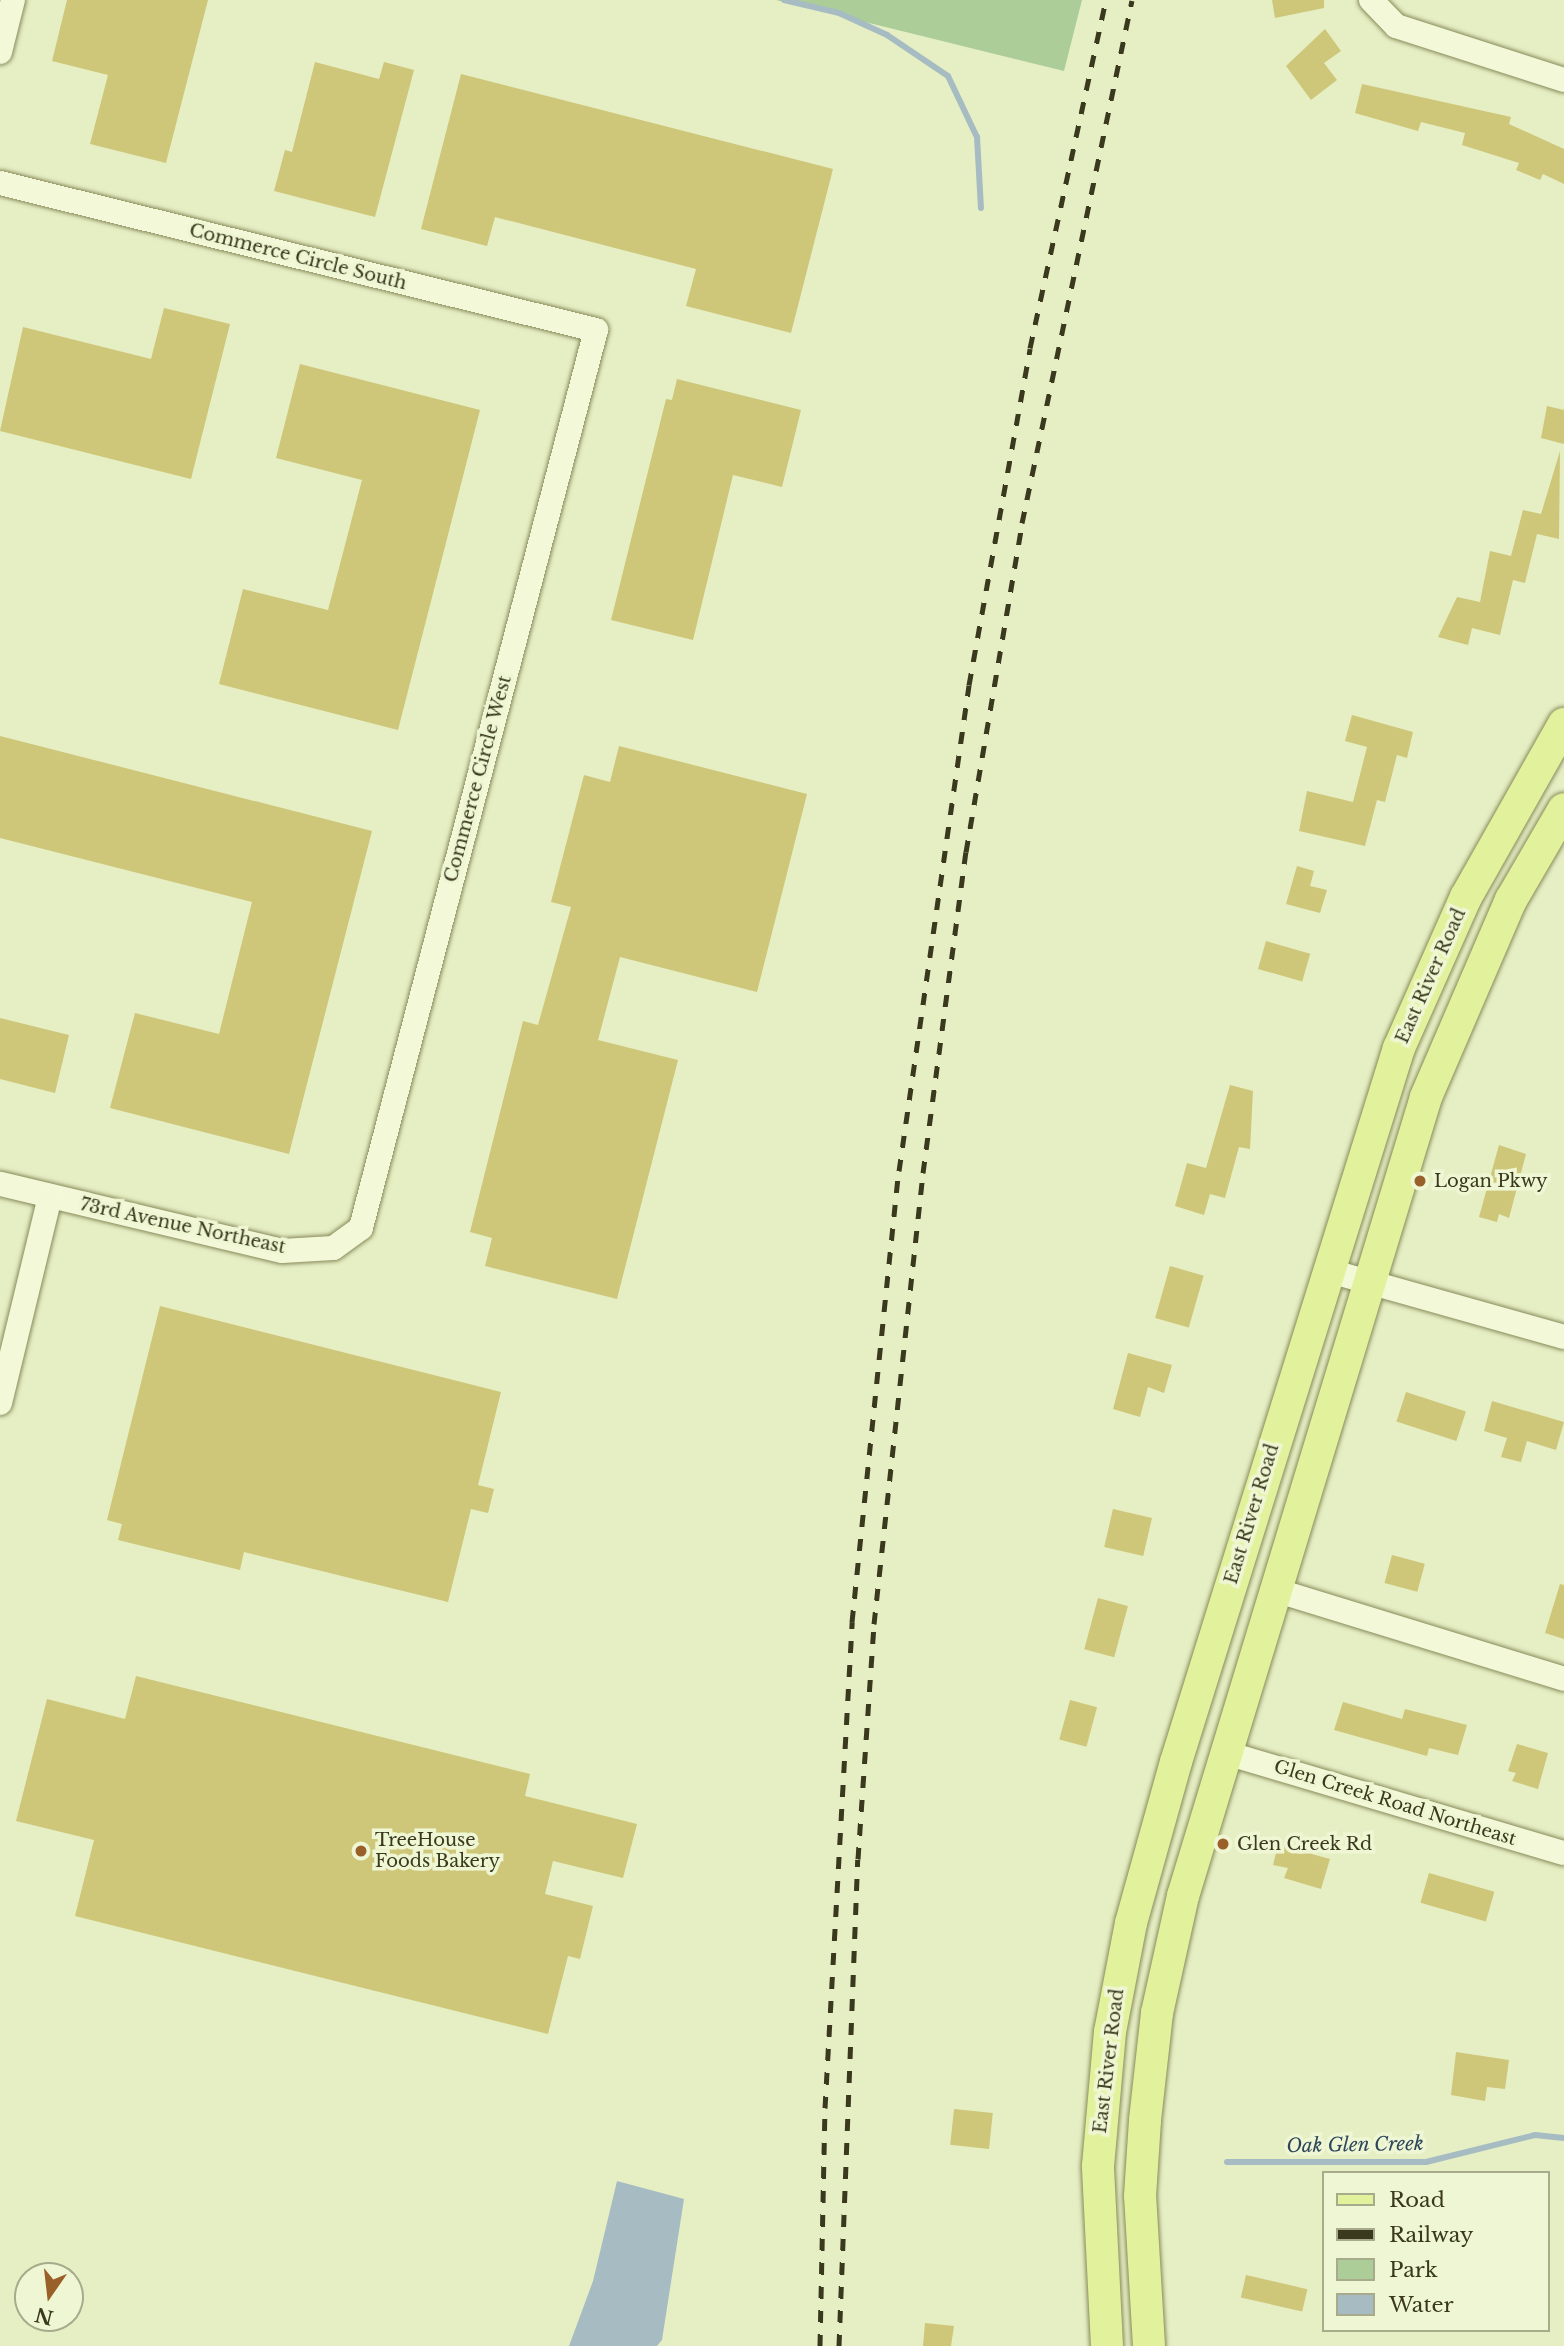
<!DOCTYPE html>
<style>
body{margin:0}
#map{position:relative;width:1564px;height:2346px;overflow:hidden;background:#e6efc4;font-family:"Libre Baskerville",serif}
div>[style]{position:absolute}
[style*='--x']{left:calc(var(--x)*1px);top:calc(var(--y)*1px);width:calc(var(--w)*1px);rotate:calc(var(--a)*1deg)}
.green>*{inset:0;background:#accd98}
.water>*{inset:0;background:#a6bcc2}
.stream>*{height:6px;margin:-3px;padding:0 3px;transform-origin:3px;border-radius:3px;background:#a6bcc2}
.building>*{inset:0;background:#cec679;transform-origin:0 0}
.roads{filter:drop-shadow(0 0 2px #898a5a) drop-shadow(0 0 2px #898a5a)}
.minor>*{height:24px;margin:-12px;padding:0 12px;transform-origin:12px;border-radius:12px;background:#f3f9d8}
.major>*{height:32px;margin:-16px;padding:0 16px;transform-origin:16px;border-radius:16px;background:#e2f29c}
.rail>*{height:5px;margin-top:-2.5px;transform-origin:0;background:repeating-linear-gradient(90deg,#3a391e 0 12px,transparent 0 24px)}
.dots>*{width:19px;height:19px;translate:-50% -50%;box-sizing:border-box;border:4px solid #eff6d4;border-radius:50%}
span{translate:-50% -50%;white-space:nowrap;text-align:center;line-height:1.15;-webkit-text-stroke:7px #eff6d4;paint-order:stroke}
.street-label{font-size:18px;color:#3a391e}
.poi-label{font-size:18px;color:#3a391e}
.left{translate:0 -50%;text-align:left}
.water-label{font-size:19px;color:#2d465a;font-style:italic}
.legend{position:absolute;left:1322px;top:2171px;width:228px;height:161px;box-sizing:border-box;background:#eff6d4;border:2px solid #a7aa8b;margin:0;padding:9px 12px;list-style:none;font-size:21px;color:#3a391e}
.legend li{display:flex;align-items:center;gap:14px;height:35px}
.legend b{width:35px;border:2px solid #a7aa8b}
.north{position:absolute;left:14px;top:2262px;width:70px;height:70px;box-sizing:border-box;background:#eff6d4;border:2px solid #a7aa8b;border-radius:50%;rotate:194deg;font-size:19px;font-weight:700;line-height:28px;text-align:center;color:#3a391e}
.north::after{content:'';display:block;margin:auto;width:24px;height:32px;background:#9a6029;clip-path:polygon(50% 0,100% 100%,50% 72%,0 100%)}
</style>
<div id="map">
<div class="green">
<div style="clip-path:polygon(776px 0,1082px 0,1064px 71px)"></div>
</div>
<div class="water">
<div style="clip-path:polygon(617px 2181px,684px 2199px,662px 2340px,657px 2346px,569px 2346px,593px 2281px)"></div>
</div>
<div class="stream">
<div style="--x:784;--y:0;--w:57;--a:13.3"></div>
<div style="--x:839;--y:13;--w:53;--a:24.6"></div>
<div style="--x:887;--y:35;--w:73;--a:33.9"></div>
<div style="--x:948;--y:76;--w:68;--a:64.6"></div>
<div style="--x:977;--y:137;--w:71;--a:86.8"></div>
<div style="--x:1227;--y:2162;--w:199;--a:0"></div>
<div style="--x:1426;--y:2162;--w:112;--a:-13.9"></div>
<div style="--x:1535;--y:2135;--w:29;--a:6"></div>
</div>
<div class="building">
<div style="clip-path:polygon(67px 0,208px 0,166px 163px,90px 144px,108px 75px,52px 61px)"></div>
<div style="clip-path:polygon(1272px 0,1324px 0,1324px 8px,1275px 18px)"></div>
<div style="clip-path:polygon(1325px 29px,1341px 51px,1324px 63px,1337px 80px,1311px 100px,1286px 66px)"></div>
<div style="clip-path:polygon(315px 62px,379px 79px,384px 62px,414px 70px,375px 217px,274px 191px,285px 150px,292px 152px)"></div>
<div style="clip-path:polygon(461px 74px,833px 169px,791px 333px,686px 306px,696px 269px,495px 217px,487px 246px,421px 229px)"></div>
<div style="clip-path:polygon(1362px 84px,1511px 117px,1509px 124px,1564px 149px,1564px 184px,1543px 174px,1540px 180px,1516px 170px,1519px 163px,1462px 145px,1465px 133px,1421px 122px,1418px 131px,1355px 113px)"></div>
<div style="clip-path:polygon(164px 308px,230px 324px,191px 479px,0 431px,23px 327px,151px 359px)"></div>
<div style="clip-path:polygon(300px 364px,480px 410px,398px 730px,219px 684px,243px 589px,328px 610px,362px 480px,276px 458px)"></div>
<div style="clip-path:polygon(677px 379px,801px 410px,782px 487px,733px 475px,693px 640px,611px 620px,666px 399px,672px 400px)"></div>
<div style="clip-path:polygon(1547px 406px,1564px 410px,1564px 444px,1541px 438px)"></div>
<div style="clip-path:polygon(1560px 451px,1559px 539px,1537px 534px,1525px 583px,1513px 580px,1500px 635px,1472px 628px,1468px 645px,1438px 637px,1457px 597px,1480px 602px,1490px 551px,1511px 556px,1523px 510px,1541px 514px)"></div>
<div style="clip-path:polygon(1352px 715px,1413px 732px,1407px 758px,1397px 755px,1385px 802px,1377px 800px,1365px 846px,1299px 831px,1307px 791px,1353px 802px,1367px 747px,1345px 741px)"></div>
<div style="clip-path:polygon(0 736px,372px 831px,289px 1154px,110px 1108px,135px 1013px,219px 1034px,252px 902px,0 838px)"></div>
<div style="clip-path:polygon(619px 746px,807px 794px,757px 992px,620px 957px,598px 1040px,678px 1060px,617px 1299px,485px 1266px,492px 1238px,470px 1232px,523px 1021px,538px 1025px,571px 907px,551px 902px,584px 775px,610px 782px)"></div>
<div style="clip-path:polygon(1297px 866px,1314px 871px,1310px 886px,1327px 890px,1320px 913px,1286px 904px)"></div>
<div style="left:1266px;top:941px;width:46px;height:29px;rotate:16deg"></div>
<div style="clip-path:polygon(0 1018px,69px 1035px,55px 1093px,0 1079px)"></div>
<div style="clip-path:polygon(1230px 1085px,1253px 1091px,1250px 1149px,1239px 1147px,1225px 1198px,1210px 1194px,1204px 1215px,1175px 1206px,1187px 1163px,1206px 1168px)"></div>
<div style="clip-path:polygon(1499px 1145px,1526px 1154px,1509px 1218px,1499px 1214px,1497px 1222px,1479px 1217px)"></div>
<div style="left:1170px;top:1266px;width:35px;height:54px;rotate:16deg"></div>
<div style="clip-path:polygon(160px 1306px,501px 1392px,478px 1485px,494px 1489px,488px 1513px,471px 1509px,448px 1602px,244px 1552px,240px 1570px,118px 1540px,122px 1524px,107px 1520px)"></div>
<div style="clip-path:polygon(1128px 1353px,1172px 1365px,1164px 1393px,1148px 1387px,1140px 1417px,1113px 1409px)"></div>
<div style="left:1406px;top:1392px;width:63px;height:31px;rotate:18deg"></div>
<div style="clip-path:polygon(1492px 1401px,1564px 1422px,1556px 1450px,1527px 1441px,1521px 1462px,1501px 1457px,1507px 1438px,1484px 1431px)"></div>
<div style="left:1113px;top:1509px;width:40px;height:39px;rotate:13deg"></div>
<div style="left:1392px;top:1555px;width:34px;height:29px;rotate:15deg"></div>
<div style="clip-path:polygon(1560px 1584px,1564px 1585px,1564px 1639px,1545px 1633px)"></div>
<div style="left:1098px;top:1598px;width:31px;height:53px;rotate:15deg"></div>
<div style="clip-path:polygon(136px 1676px,530px 1774px,525px 1796px,637px 1824px,623px 1878px,553px 1861px,545px 1894px,593px 1906px,580px 1959px,568px 1956px,548px 2034px,75px 1916px,94px 1840px,16px 1821px,47px 1699px,125px 1719px)"></div>
<div style="left:1070px;top:1700px;width:28px;height:41px;rotate:15deg"></div>
<div style="clip-path:polygon(1343px 1702px,1402px 1719px,1405px 1709px,1467px 1725px,1458px 1755px,1429px 1748px,1427px 1756px,1334px 1730px)"></div>
<div style="clip-path:polygon(1517px 1744px,1548px 1753px,1538px 1789px,1512px 1781px,1516px 1773px,1508px 1771px)"></div>
<div style="clip-path:polygon(1278px 1845px,1330px 1859px,1321px 1889px,1284px 1878px,1288px 1868px,1273px 1865px)"></div>
<div style="left:1429px;top:1873px;width:68px;height:31px;rotate:16deg"></div>
<div style="clip-path:polygon(1456px 2052px,1509px 2060px,1505px 2089px,1487px 2087px,1485px 2101px,1451px 2095px)"></div>
<div style="left:954px;top:2109px;width:39px;height:36px;rotate:6deg"></div>
<div style="left:1246px;top:2275px;width:63px;height:23px;rotate:13deg"></div>
<div style="clip-path:polygon(925px 2323px,954px 2326px,951px 2346px,923px 2346px)"></div>
</div>
<div class="roads">
<div class="minor">
<div style="--x:1371;--y:0;--w:36;--a:46"></div>
<div style="--x:1396;--y:26;--w:176;--a:17.8"></div>
<div style="--x:0;--y:52;--w:54;--a:-76"></div>
<div style="--x:0;--y:183;--w:614;--a:13.86"></div>
<div style="--x:596;--y:330;--w:928;--a:104.67"></div>
<div style="--x:361;--y:1228;--w:34;--a:144"></div>
<div style="--x:333;--y:1248;--w:51;--a:176.6"></div>
<div style="--x:282;--y:1251;--w:290;--a:-166.6"></div>
<div style="--x:1326;--y:1270;--w:247;--a:15.7"></div>
<div style="--x:0;--y:1403;--w:213;--a:-76.4"></div>
<div style="--x:1275;--y:1590;--w:302;--a:17.1"></div>
<div style="--x:1226;--y:1753;--w:352;--a:16.5"></div>
</div>
<div class="major">
<div style="--x:1107;--y:2346;--w:180;--a:-92.9"></div>
<div style="--x:1098;--y:2166;--w:135;--a:-84.9"></div>
<div style="--x:1110;--y:2032;--w:111;--a:-79.1"></div>
<div style="--x:1131;--y:1923;--w:167;--a:-74.4"></div>
<div style="--x:1176;--y:1762;--w:748;--a:-72.66"></div>
<div style="--x:1399;--y:1048;--w:165;--a:-66.1"></div>
<div style="--x:1466;--y:897;--w:199;--a:-60.5"></div>
<div style="--x:1149;--y:2346;--w:150;--a:-93.4"></div>
<div style="--x:1140;--y:2196;--w:76;--a:-86.2"></div>
<div style="--x:1145;--y:2120;--w:108;--a:-83.6"></div>
<div style="--x:1157;--y:2013;--w:120;--a:-77.5"></div>
<div style="--x:1183;--y:1896;--w:835;--a:-73.08"></div>
<div style="--x:1426;--y:1097;--w:215;--a:-66.7"></div>
<div style="--x:1511;--y:900;--w:105;--a:-59.8"></div>
</div>
</div>
<div class="rail">
<div style="--x:820;--y:2346;--w:238;--a:-88.8"></div>
<div style="--x:825;--y:2108;--w:487;--a:-86.8"></div>
<div style="--x:852;--y:1622;--w:453;--a:-84.1"></div>
<div style="--x:899;--y:1171;--w:491;--a:-81.8"></div>
<div style="--x:969;--y:685;--w:342;--a:-79.7"></div>
<div style="--x:1030;--y:348;--w:356;--a:-77.7"></div>
<div style="--x:839;--y:2346;--w:487;--a:-87.8"></div>
<div style="--x:858;--y:1859;--w:236;--a:-86.1"></div>
<div style="--x:874;--y:1624;--w:454;--a:-83.8"></div>
<div style="--x:923;--y:1173;--w:324;--a:-82.4"></div>
<div style="--x:966;--y:852;--w:334;--a:-80.3"></div>
<div style="--x:1022;--y:523;--w:534;--a:-78.12"></div>
</div>
<div class="dots">
<div style="left:1420px;top:1181px;background:#9a6029"></div>
<div style="left:1223px;top:1844px;background:#9a6029"></div>
<div style="left:361px;top:1851px;background:#9a6029"></div>
</div>
<div class="street-label">
<span style="left:298px;top:257px;rotate:14deg">Commerce Circle South</span>
<span style="left:478px;top:779px;rotate:-75deg">Commerce Circle West</span>
<span style="left:1431px;top:976px;rotate:-66deg">East River Road</span>
<span style="left:183px;top:1226px;rotate:12deg">73rd Avenue Northeast</span>
<span style="left:1252px;top:1514px;rotate:-73deg">East River Road</span>
<span style="left:1395px;top:1803px;rotate:17deg">Glen Creek Road Northeast</span>
<span style="left:1109px;top:2061px;rotate:-83deg">East River Road</span>
</div>
<div class="poi-label">
<span class="left" style="left:1434px;top:1181px">Logan Pkwy</span>
<span class="left" style="left:375px;top:1851px">TreeHouse<br>Foods Bakery</span>
<span class="left" style="left:1237px;top:1844px">Glen Creek Rd</span>
</div>
<div class="water-label">
<span style="left:1355px;top:2145px;rotate:-1deg">Oak Glen Creek</span>
</div>
<ul class="legend">
<li><b style="height:9px;background:#e2f29c"></b>Road</li>
<li><b style="height:9px;background:#3a391e"></b>Railway</li>
<li><b style="height:19px;background:#accd98"></b>Park</li>
<li><b style="height:19px;background:#a6bcc2"></b>Water</li>
</ul>
<div class="north">N</div>
</div>
